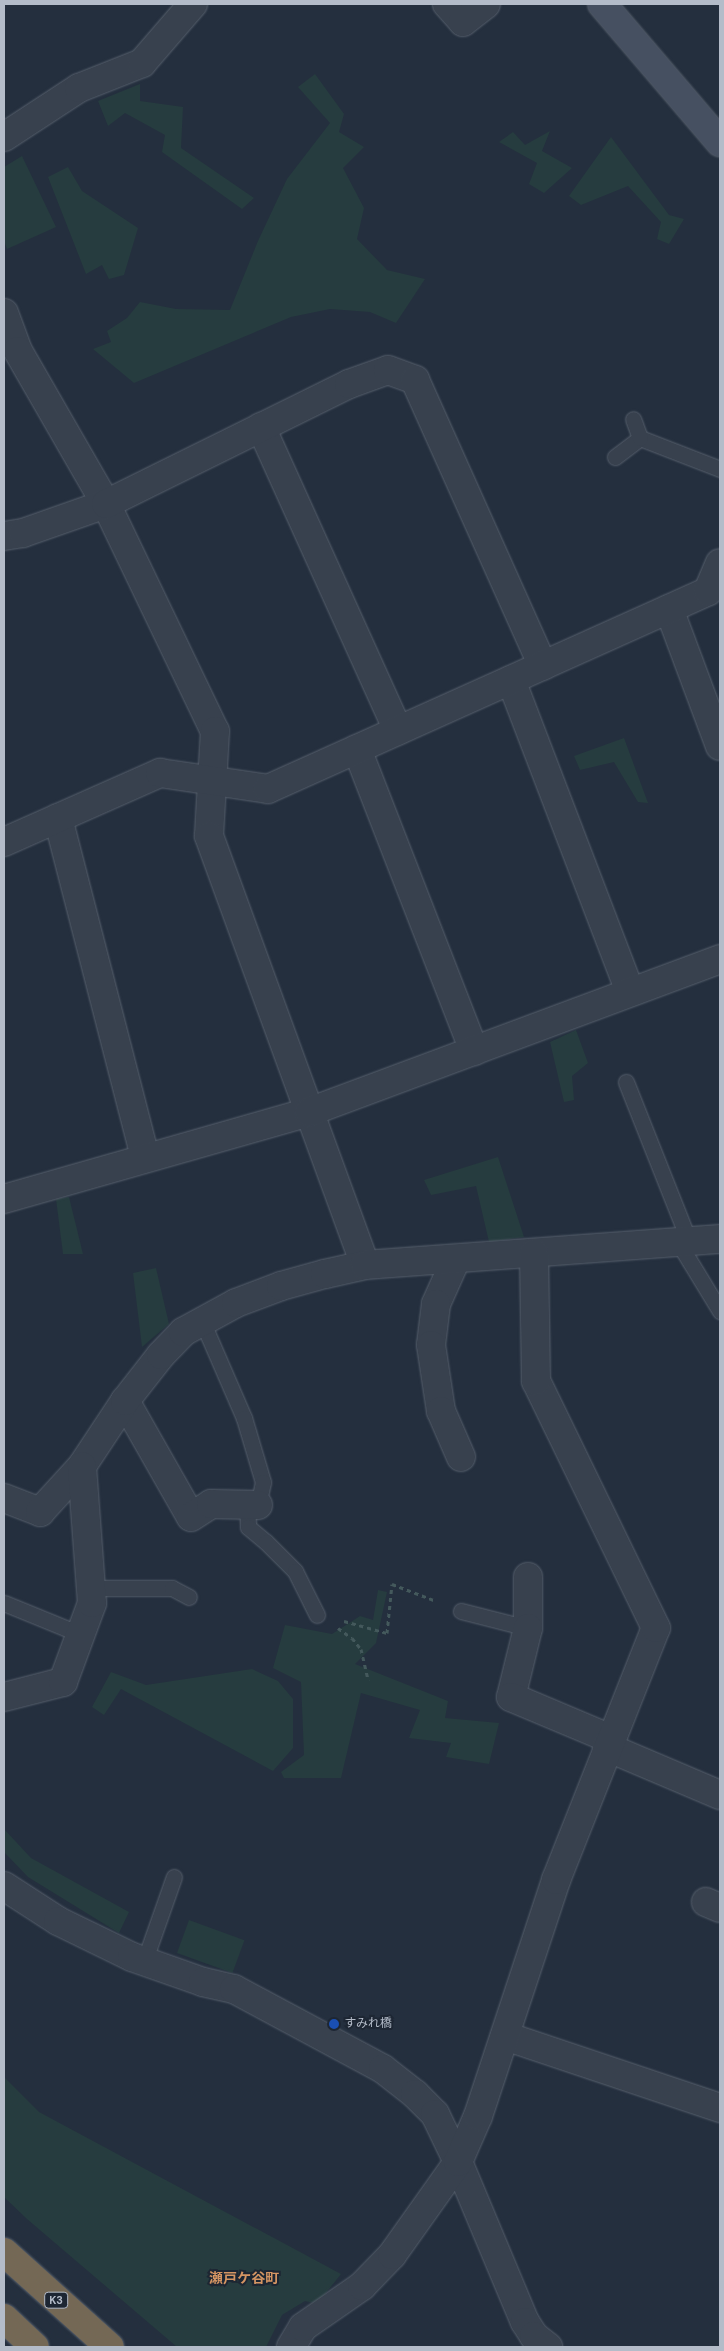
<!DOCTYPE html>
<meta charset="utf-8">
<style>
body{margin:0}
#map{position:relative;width:724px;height:2351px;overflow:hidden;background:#242f3e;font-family:"DM Sans","Noto Sans JP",sans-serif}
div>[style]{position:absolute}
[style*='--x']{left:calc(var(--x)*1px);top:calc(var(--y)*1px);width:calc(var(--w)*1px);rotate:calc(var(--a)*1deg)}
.green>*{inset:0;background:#263c3f;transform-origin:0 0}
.path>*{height:3px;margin-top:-1.5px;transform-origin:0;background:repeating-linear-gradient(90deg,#44595c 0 4px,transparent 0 8px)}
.roads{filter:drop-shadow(0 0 1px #565f6c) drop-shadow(0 0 1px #565f6c)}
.lane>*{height:15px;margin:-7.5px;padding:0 7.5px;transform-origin:7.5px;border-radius:7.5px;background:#38414e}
.street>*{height:28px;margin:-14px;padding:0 14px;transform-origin:14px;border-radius:14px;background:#38414e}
.secondary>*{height:28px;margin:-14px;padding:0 14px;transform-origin:14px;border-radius:14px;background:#465061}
.highway>*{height:28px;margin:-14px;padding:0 14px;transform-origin:14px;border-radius:14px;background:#746855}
.dots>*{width:14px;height:14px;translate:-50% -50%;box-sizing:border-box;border:2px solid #1d2633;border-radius:50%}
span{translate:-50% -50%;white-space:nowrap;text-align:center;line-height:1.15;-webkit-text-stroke:4px #1d2633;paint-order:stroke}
.shield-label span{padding:1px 4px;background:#1d2633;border:1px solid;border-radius:4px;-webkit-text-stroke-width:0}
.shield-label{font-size:11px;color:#b4bcc9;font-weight:700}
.poi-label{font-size:12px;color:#b4bcc9}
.left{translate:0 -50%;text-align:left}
.neighbourhood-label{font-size:14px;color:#d59563;font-weight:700}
.frame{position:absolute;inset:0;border:5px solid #b4bcc9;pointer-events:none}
</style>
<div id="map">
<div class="green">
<div style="clip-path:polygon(315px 74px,344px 114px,339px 132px,364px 147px,343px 168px,364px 208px,357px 239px,387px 270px,425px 279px,396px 323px,370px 312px,330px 309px,291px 317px,134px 383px,93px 349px,111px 342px,107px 331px,127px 318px,140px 302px,176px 309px,230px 310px,258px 241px,287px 179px,330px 123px,298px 87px)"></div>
<div style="clip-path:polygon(140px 84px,140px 101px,183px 107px,181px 148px,254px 198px,242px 209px,162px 152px,165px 135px,125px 113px,108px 126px,98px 101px)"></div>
<div style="clip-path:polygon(550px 131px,542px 151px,572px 168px,544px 193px,529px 184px,537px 163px,499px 142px,513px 132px,525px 145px)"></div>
<div style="clip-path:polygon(611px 137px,669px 215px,684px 219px,669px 244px,657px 239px,661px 222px,628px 186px,581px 205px,569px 196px)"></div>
<div style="clip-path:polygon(22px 156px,56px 227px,7px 249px,4px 241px,4px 167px)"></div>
<div style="clip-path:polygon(68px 167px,82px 191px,138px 228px,124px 275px,109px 279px,102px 265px,86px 274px,48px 177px)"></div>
<div style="clip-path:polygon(624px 738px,648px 803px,638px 802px,614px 762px,580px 770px,574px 756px)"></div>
<div style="clip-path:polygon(576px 1030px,588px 1063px,572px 1076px,574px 1100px,564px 1102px,550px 1042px)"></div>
<div style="clip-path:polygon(498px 1157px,524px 1237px,489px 1242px,476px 1186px,431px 1195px,424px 1180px)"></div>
<div style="clip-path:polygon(69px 1197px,83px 1254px,63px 1254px,56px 1199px)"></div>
<div style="clip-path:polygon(156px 1268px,169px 1324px,142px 1347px,133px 1273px)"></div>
<div style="clip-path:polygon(378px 1590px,387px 1592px,376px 1643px,355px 1664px,448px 1701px,445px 1718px,499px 1723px,489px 1764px,446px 1757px,451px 1743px,409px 1738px,420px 1710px,361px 1693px,341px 1778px,284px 1778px,281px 1772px,304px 1755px,301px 1682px,273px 1668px,285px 1625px,332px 1634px,360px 1616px,373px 1620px)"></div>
<div style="clip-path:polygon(252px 1669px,278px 1681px,293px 1699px,293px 1748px,273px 1771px,121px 1689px,104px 1715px,92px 1707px,111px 1672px,146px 1685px)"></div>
<div style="clip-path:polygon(4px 1829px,31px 1858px,129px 1912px,119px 1933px,28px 1877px,4px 1852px)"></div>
<div style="left:189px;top:1920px;width:59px;height:35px;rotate:20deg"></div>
<div style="clip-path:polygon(4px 2077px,39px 2112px,341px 2274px,317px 2304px,305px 2301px,282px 2315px,266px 2347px,177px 2347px,27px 2219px,4px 2197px)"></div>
</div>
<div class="path">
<div style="--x:344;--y:1621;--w:45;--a:15.6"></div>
<div style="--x:387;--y:1633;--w:49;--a:-84.2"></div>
<div style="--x:392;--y:1584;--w:47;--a:21.1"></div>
<div style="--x:338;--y:1628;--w:17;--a:36"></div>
<div style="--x:352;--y:1638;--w:14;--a:51"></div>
<div style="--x:361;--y:1649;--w:32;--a:77"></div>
</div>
<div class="roads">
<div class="lane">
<div style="--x:640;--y:438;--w:86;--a:21.2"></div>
<div style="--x:615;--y:457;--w:31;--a:-37"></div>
<div style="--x:640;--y:438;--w:20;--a:-110"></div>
<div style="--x:626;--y:1082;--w:171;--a:68.4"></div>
<div style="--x:678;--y:1242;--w:81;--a:58.7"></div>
<div style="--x:202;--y:1321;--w:106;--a:66.6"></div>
<div style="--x:244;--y:1418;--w:67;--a:73.5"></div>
<div style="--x:263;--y:1482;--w:24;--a:102"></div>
<div style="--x:247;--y:1505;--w:22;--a:87"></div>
<div style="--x:248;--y:1527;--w:23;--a:40"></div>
<div style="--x:266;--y:1542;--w:41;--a:45"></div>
<div style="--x:295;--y:1571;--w:49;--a:63.4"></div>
<div style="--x:90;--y:1588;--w:82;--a:0"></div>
<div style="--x:172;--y:1588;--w:19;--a:28"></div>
<div style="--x:4;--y:1603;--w:82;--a:22.2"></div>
<div style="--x:461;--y:1611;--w:69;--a:14.2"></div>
<div style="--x:144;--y:1962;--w:90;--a:-70.6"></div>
</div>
<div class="street">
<div style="--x:447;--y:4;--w:24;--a:48"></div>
<div style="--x:463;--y:22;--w:29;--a:-38"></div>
<div style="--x:4;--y:137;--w:90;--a:-33.2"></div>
<div style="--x:79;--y:88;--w:68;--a:-21.6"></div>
<div style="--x:142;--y:63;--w:78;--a:-49.2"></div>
<div style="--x:4;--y:313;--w:40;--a:69.8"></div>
<div style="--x:18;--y:351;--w:177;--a:60.1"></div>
<div style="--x:106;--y:504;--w:252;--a:64.4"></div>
<div style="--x:215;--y:731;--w:105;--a:93.3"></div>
<div style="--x:209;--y:836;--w:456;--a:70"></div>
<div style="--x:261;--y:427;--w:333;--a:65.7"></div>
<div style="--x:4;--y:536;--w:19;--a:-9"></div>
<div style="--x:23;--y:533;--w:88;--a:-19.3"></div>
<div style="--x:106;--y:504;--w:271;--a:-26.3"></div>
<div style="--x:349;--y:384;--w:41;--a:-19.7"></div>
<div style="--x:388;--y:370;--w:29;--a:20"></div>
<div style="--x:415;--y:380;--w:313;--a:65.9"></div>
<div style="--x:669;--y:609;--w:146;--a:69.6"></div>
<div style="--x:511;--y:680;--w:334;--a:69.1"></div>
<div style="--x:357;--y:749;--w:324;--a:68.8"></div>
<div style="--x:58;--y:818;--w:351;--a:75.6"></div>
<div style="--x:4;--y:842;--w:171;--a:-23.9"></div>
<div style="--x:160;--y:773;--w:109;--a:8.4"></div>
<div style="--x:268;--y:789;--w:482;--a:-24.2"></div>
<div style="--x:708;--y:591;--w:30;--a:-67"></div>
<div style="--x:4;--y:1199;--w:317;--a:-15.9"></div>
<div style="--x:309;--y:1112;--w:439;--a:-20.4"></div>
<div style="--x:456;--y:1259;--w:49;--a:114"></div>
<div style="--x:436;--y:1304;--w:41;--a:97"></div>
<div style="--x:431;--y:1345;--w:67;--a:81.4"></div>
<div style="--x:441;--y:1411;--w:50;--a:66.5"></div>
<div style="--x:125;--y:1401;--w:133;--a:60.4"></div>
<div style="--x:191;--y:1517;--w:24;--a:-33"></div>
<div style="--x:211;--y:1504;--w:47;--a:1.2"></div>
<div style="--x:4;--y:1498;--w:39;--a:21"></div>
<div style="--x:40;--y:1512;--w:62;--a:-47.6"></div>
<div style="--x:82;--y:1466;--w:78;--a:-56.5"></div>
<div style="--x:125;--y:1401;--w:58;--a:-52"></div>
<div style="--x:161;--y:1355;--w:32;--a:-46"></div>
<div style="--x:183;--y:1332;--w:60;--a:-28.7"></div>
<div style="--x:236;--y:1303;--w:48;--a:-20.7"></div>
<div style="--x:281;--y:1286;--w:46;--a:-15.3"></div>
<div style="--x:325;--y:1274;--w:41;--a:-12.7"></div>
<div style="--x:365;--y:1265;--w:356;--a:-4.2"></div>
<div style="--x:528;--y:1577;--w:51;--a:90"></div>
<div style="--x:528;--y:1628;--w:71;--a:103.8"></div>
<div style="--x:511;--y:1697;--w:108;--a:22.8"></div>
<div style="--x:4;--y:1697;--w:61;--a:-14.3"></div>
<div style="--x:63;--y:1682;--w:84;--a:-69.8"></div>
<div style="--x:92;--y:1603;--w:137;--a:-94.2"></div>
<div style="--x:607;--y:1747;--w:123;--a:23"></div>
<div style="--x:4;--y:1886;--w:64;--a:32.9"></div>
<div style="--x:58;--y:1921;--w:82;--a:25.9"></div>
<div style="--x:132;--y:1957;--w:75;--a:19.4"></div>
<div style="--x:203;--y:1982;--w:32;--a:13"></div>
<div style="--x:234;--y:1989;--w:169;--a:28.2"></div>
<div style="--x:383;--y:2069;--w:41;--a:38"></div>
<div style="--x:415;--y:2094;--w:28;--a:45"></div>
<div style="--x:435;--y:2114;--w:53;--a:64.4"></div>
<div style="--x:458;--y:2162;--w:173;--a:67.3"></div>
<div style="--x:525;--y:2322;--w:17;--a:57"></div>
<div style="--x:534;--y:2336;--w:18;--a:38"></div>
<div style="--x:706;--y:1902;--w:15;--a:23"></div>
<div style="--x:505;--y:2036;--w:227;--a:18.5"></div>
<div style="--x:291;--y:2347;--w:23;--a:-59"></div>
<div style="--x:303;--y:2327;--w:72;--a:-34.8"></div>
<div style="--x:362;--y:2286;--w:43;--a:-45.9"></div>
<div style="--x:392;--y:2255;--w:114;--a:-54.6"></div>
<div style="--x:458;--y:2162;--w:50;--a:-66.5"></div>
<div style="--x:478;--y:2116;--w:249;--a:-71.7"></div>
<div style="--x:556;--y:1880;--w:271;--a:-68.4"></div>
<div style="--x:656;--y:1628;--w:275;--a:-115.9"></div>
<div style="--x:536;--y:1381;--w:128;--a:-90.9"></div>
</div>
<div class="secondary">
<div style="--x:602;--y:4;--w:182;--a:49.5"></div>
</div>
<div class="highway">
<div style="--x:4;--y:2252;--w:142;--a:41.9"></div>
<div style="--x:4;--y:2318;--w:42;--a:43.1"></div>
</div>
</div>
<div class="dots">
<div style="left:334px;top:2024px;background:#1a4fb4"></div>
</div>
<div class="shield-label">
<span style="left:56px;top:2300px">K3</span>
</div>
<div class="poi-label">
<span class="left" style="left:344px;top:2024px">すみれ橋</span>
</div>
<div class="neighbourhood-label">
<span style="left:244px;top:2278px">瀬戸ケ谷町</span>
</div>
<div class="frame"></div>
</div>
